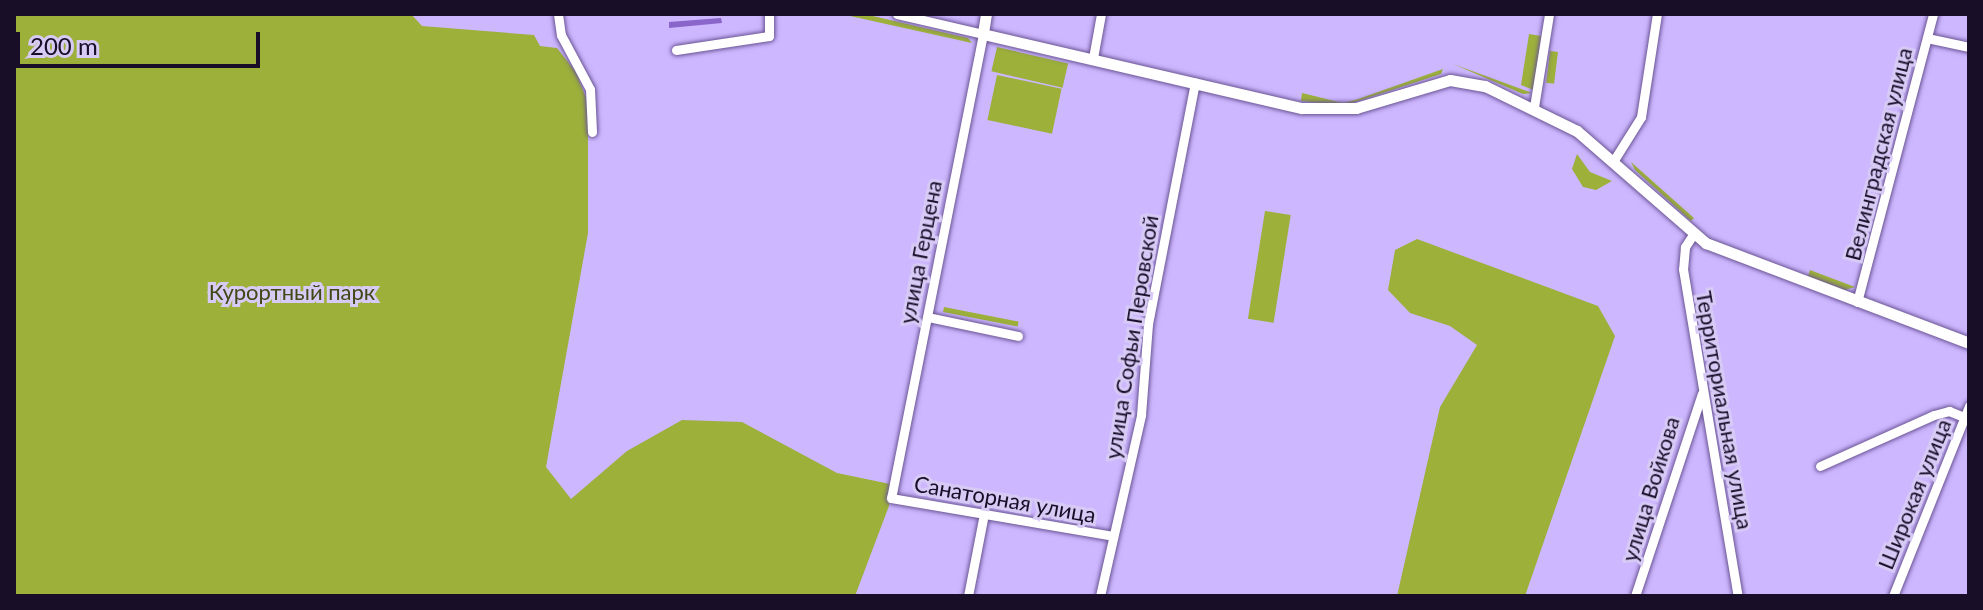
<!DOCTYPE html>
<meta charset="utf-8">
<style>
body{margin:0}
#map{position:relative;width:1983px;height:610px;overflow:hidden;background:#cdb7ff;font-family:Lato,sans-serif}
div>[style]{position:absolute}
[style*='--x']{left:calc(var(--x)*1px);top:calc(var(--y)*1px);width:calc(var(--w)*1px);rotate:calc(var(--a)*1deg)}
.green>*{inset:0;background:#9cb03a;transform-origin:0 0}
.water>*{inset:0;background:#8a65ca}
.roads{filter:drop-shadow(0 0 2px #6b5595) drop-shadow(0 0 2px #6b5595)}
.minor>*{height:9px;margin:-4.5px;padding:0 4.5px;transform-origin:4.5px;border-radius:4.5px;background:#fff}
.major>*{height:11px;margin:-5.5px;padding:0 5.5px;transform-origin:5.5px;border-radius:5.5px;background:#fff}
span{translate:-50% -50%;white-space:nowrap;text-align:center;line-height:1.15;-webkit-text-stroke:6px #d7caf5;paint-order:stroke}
.street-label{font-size:22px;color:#180e28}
.park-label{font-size:22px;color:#404816}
.frame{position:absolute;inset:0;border:16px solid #180e28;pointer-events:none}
.scale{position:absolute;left:16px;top:32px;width:244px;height:36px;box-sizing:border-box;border:4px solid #180e28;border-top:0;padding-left:10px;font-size:24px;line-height:28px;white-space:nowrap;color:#180e28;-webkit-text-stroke:6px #d7caf5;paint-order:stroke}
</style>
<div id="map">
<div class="green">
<div style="clip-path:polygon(14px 14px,411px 14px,422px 26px,534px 35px,540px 46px,557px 48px,576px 72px,588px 103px,588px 233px,546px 467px,571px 499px,627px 451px,682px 420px,742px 422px,837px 473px,890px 484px,889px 506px,855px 596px,14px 596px)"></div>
<div style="clip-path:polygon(841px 14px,864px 14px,968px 38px,972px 43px)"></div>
<div style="clip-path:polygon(1529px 34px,1541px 36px,1534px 90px,1521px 85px)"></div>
<div style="left:997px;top:47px;width:73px;height:25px;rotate:13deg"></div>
<div style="left:1550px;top:51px;width:8px;height:32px;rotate:7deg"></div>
<div style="clip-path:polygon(1453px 64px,1532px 93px,1523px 94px)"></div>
<div style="clip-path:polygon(1443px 69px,1441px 74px,1343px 106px,1301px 101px,1302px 93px,1343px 103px,1358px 99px)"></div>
<div style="left:997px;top:75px;width:66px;height:46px;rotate:12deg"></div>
<div style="clip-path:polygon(1577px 154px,1590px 172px,1612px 181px,1596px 190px,1583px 187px,1572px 169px)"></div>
<div style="clip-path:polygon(1631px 162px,1694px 218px,1691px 221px,1635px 170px)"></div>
<div style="left:1265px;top:211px;width:26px;height:109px;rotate:9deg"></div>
<div style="clip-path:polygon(1417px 239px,1598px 306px,1615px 336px,1525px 596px,1397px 596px,1440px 407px,1477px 345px,1450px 326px,1410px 313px,1388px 290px,1395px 250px)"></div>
<div style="clip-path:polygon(1810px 270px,1855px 287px,1845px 290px,1808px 276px)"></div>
<div style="left:944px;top:307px;width:76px;height:5px;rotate:11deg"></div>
</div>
<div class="water">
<div style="clip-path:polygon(721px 18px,722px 23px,669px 28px,669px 22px)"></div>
</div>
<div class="roads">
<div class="minor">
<div style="--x:558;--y:14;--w:21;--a:82"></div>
<div style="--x:561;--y:35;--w:61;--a:61.8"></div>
<div style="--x:590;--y:89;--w:43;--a:87.3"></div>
<div style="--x:897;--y:14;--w:88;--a:13.1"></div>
<div style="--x:983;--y:34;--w:473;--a:101.2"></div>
<div style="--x:891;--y:498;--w:225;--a:9.7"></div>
<div style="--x:1927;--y:38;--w:43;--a:12.1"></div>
<div style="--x:676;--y:50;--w:94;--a:-8.6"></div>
<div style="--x:769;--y:36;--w:22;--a:-90"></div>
<div style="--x:1093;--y:58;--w:45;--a:-79.7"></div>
<div style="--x:1534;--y:107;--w:94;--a:-80.8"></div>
<div style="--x:1614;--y:160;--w:51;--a:-57.9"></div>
<div style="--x:1641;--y:117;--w:104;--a:-81.2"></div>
<div style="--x:1694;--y:233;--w:17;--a:123"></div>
<div style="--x:1685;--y:247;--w:22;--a:95"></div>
<div style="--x:1683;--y:269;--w:332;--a:80.5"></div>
<div style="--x:1857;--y:302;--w:298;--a:-75.2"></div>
<div style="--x:928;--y:317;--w:92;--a:11.9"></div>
<div style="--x:1820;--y:466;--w:125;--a:-24.1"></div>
<div style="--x:1934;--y:415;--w:16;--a:-15"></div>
<div style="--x:1949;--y:411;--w:16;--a:22"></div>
<div style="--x:968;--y:596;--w:84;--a:-79"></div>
<div style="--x:1100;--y:596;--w:186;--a:-77.2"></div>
<div style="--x:1141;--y:415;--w:91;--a:-85.6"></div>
<div style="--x:1148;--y:324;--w:246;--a:-79"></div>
<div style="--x:1635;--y:596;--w:213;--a:-71.7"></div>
<div style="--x:1893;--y:596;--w:205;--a:-68.2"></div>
</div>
<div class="major">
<div style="--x:986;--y:14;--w:20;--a:99"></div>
<div style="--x:983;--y:34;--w:327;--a:13.1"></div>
<div style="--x:1302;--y:108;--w:54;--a:0"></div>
<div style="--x:1356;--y:108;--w:98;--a:-16.6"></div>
<div style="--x:1450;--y:80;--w:36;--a:10"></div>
<div style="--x:1485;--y:86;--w:102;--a:26.1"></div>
<div style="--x:1577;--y:131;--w:171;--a:41"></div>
<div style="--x:1706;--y:243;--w:281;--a:20.8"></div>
</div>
</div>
<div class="street-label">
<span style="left:1878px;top:154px;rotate:-76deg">Велинградская улица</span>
<span style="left:920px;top:252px;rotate:-79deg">улица Герцена</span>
<span style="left:1131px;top:337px;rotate:-81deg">улица Софьи Перовской</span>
<span style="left:1725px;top:410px;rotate:80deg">Территориальная улица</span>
<span style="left:1650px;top:489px;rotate:-73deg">улица Войкова</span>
<span style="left:1914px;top:494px;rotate:-68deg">Широкая улица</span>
<span style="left:1005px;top:499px;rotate:10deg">Санаторная улица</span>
</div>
<div class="park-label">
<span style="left:292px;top:292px">Курортный парк</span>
</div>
<div class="frame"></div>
<div class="scale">200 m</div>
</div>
